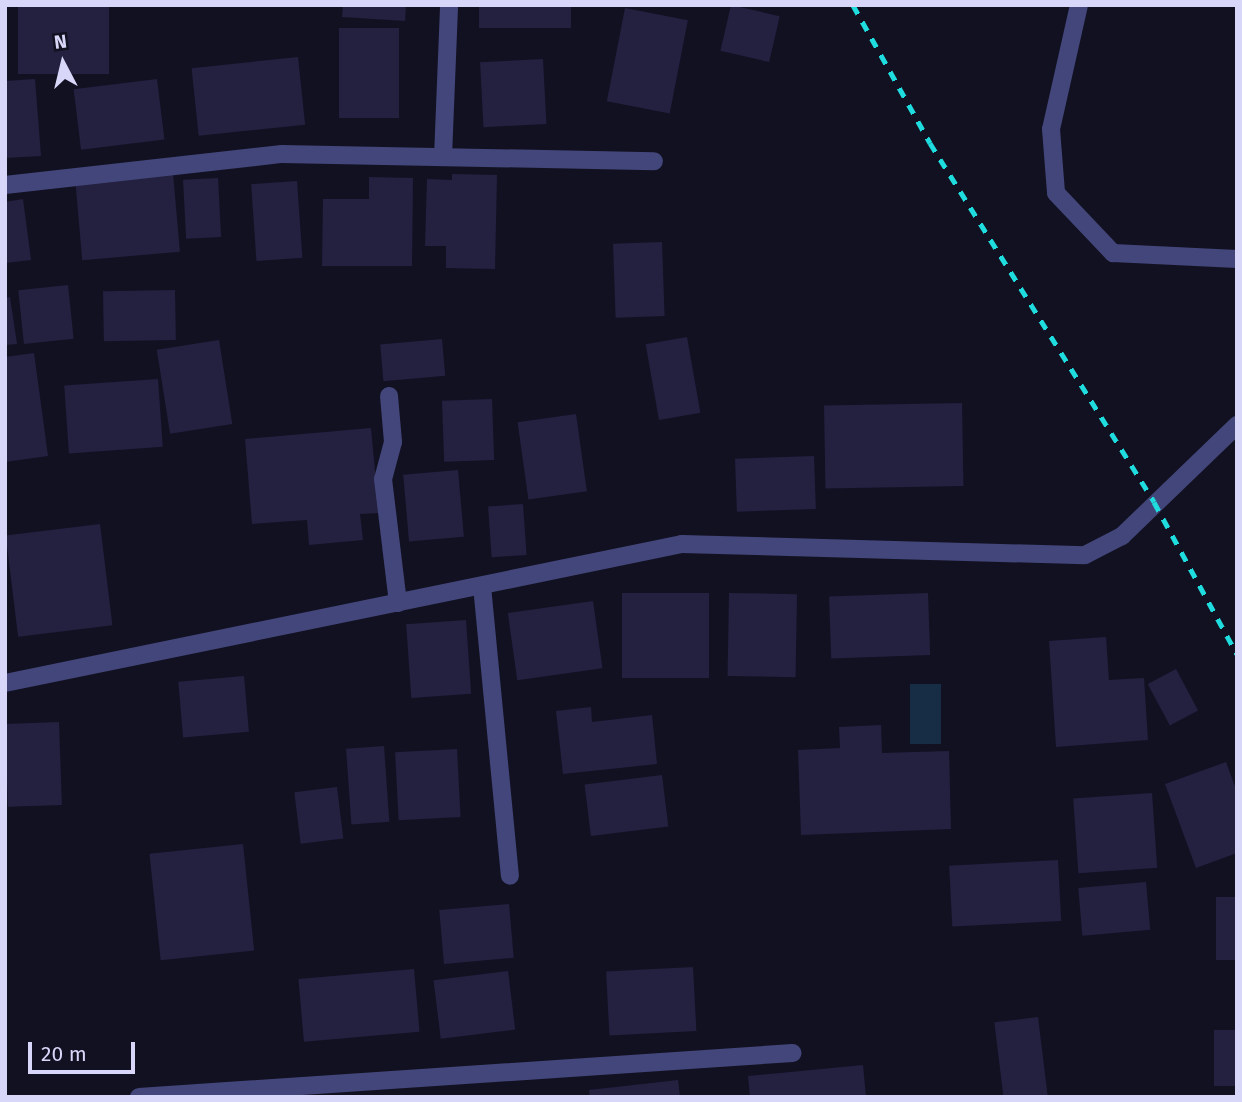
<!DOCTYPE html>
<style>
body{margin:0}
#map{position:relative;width:1242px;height:1102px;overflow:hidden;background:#121122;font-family:"Fira Sans",sans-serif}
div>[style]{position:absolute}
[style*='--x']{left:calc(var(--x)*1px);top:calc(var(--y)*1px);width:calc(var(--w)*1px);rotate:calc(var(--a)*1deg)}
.water>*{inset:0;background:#172d46;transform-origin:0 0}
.building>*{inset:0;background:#232040;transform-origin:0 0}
.minor>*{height:18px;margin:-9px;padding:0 9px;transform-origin:9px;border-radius:9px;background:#43467a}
.rail>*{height:5px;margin-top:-2.5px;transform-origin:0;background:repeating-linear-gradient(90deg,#1fddde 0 10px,transparent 0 19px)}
span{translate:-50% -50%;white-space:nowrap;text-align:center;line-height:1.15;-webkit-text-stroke:5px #121122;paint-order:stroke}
.frame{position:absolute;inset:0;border:7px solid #d8d7f9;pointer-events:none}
.north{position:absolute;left:28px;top:28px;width:70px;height:70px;-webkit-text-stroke:5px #121122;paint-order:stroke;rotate:353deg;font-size:19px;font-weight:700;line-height:28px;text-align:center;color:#d8d7f9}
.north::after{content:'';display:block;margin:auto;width:24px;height:32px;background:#d8d7f9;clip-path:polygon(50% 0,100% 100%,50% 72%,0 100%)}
.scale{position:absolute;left:28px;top:1042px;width:107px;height:32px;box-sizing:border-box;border:4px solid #d8d7f9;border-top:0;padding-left:9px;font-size:21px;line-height:24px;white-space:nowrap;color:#d8d7f9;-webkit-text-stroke:5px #121122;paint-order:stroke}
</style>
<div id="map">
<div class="water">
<div style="left:910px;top:684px;width:31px;height:60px"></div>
</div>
<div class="building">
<div style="left:18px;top:5px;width:91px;height:69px"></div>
<div style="clip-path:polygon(343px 5px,406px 5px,405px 21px,342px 17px)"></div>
<div style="left:479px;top:5px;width:92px;height:23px"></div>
<div style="left:731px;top:5px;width:50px;height:47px;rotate:13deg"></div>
<div style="left:625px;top:8px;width:64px;height:95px;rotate:11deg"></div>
<div style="left:339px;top:28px;width:60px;height:90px"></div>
<div style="left:298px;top:57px;width:68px;height:107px;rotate:84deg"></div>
<div style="left:543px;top:59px;width:65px;height:63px;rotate:87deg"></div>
<div style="clip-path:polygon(35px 79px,41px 156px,5px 158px,5px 81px)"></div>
<div style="left:157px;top:79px;width:61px;height:84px;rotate:83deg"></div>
<div style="left:173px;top:173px;width:79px;height:98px;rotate:85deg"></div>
<div style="clip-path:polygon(452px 174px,497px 175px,495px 269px,446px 268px,446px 246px,425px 246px,427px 179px,452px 180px)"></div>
<div style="clip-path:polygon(369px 177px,413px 178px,412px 266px,322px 266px,323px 199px,369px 199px)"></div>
<div style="left:218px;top:178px;width:59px;height:35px;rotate:87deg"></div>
<div style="left:297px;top:181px;width:77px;height:46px;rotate:86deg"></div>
<div style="clip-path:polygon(23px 199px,31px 260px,5px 263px,5px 202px)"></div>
<div style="left:662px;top:242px;width:74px;height:49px;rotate:88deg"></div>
<div style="left:68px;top:285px;width:54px;height:50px;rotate:84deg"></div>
<div style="left:175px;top:290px;width:50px;height:72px;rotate:89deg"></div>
<div style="clip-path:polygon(10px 297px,17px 344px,5px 345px,5px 298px)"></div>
<div style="left:687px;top:337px;width:77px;height:42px;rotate:80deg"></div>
<div style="left:442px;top:339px;width:37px;height:62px;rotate:85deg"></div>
<div style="left:219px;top:340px;width:85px;height:63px;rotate:81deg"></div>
<div style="clip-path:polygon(34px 353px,48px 456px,5px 462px,5px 357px)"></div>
<div style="left:158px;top:379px;width:68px;height:94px;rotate:86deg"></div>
<div style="left:492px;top:399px;width:61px;height:50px;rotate:88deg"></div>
<div style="left:962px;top:403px;width:83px;height:138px;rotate:89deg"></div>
<div style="left:576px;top:414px;width:78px;height:59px;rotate:82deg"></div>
<div style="clip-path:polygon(371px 428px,379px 513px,360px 514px,363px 540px,309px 545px,307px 520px,252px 524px,245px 439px)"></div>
<div style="left:814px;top:456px;width:53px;height:79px;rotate:88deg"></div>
<div style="left:458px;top:470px;width:67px;height:55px;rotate:85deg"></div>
<div style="left:523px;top:504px;width:51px;height:35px;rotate:86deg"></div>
<div style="left:100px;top:524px;width:102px;height:95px;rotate:83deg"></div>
<div style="left:622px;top:593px;width:87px;height:85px"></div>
<div style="left:729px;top:593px;width:68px;height:83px;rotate:1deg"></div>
<div style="left:928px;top:593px;width:62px;height:99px;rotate:88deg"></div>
<div style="left:593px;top:601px;width:68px;height:86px;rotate:82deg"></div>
<div style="left:466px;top:620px;width:74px;height:60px;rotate:86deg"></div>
<div style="clip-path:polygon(1106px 637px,1109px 680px,1144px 678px,1148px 740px,1056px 747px,1049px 641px)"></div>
<div style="left:1176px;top:669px;width:47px;height:32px;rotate:62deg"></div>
<div style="left:244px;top:676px;width:56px;height:66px;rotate:85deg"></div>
<div style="clip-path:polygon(591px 707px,592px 722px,652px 715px,657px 764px,563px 774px,556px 711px)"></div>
<div style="left:59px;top:722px;width:83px;height:54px;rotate:88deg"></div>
<div style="clip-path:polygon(881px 725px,882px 753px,949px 751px,951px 829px,801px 835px,798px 750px,840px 748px,839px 727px)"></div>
<div style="left:384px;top:746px;width:76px;height:38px;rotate:86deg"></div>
<div style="left:457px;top:749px;width:68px;height:62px;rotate:87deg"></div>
<div style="clip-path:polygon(1226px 762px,1237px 792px,1237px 853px,1196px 868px,1165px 784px)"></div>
<div style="left:662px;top:775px;width:52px;height:78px;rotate:83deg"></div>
<div style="left:337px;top:787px;width:52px;height:43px;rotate:83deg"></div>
<div style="left:1152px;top:793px;width:75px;height:79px;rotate:86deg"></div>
<div style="left:243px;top:844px;width:107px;height:94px;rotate:84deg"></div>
<div style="left:1058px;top:860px;width:61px;height:109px;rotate:87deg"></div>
<div style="left:1146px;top:882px;width:48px;height:68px;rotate:85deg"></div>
<div style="left:1237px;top:897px;width:63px;height:21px;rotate:90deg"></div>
<div style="left:509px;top:904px;width:54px;height:70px;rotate:85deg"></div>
<div style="left:693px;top:967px;width:64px;height:87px;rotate:87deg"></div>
<div style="left:414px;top:969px;width:63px;height:116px;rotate:85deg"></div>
<div style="left:508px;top:971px;width:59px;height:75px;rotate:83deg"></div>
<div style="left:1038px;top:1017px;width:81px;height:44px;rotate:83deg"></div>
<div style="left:1214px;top:1030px;width:23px;height:56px"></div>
<div style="clip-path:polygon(863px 1065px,866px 1097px,750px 1097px,748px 1076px)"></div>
<div style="clip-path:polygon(678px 1080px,680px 1097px,590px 1097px,589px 1090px)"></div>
</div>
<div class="minor">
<div style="--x:1079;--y:5;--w:127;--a:102.7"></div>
<div style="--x:1051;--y:129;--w:64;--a:85.5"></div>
<div style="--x:1056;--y:193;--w:83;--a:46.5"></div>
<div style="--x:1113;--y:253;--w:124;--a:2.8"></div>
<div style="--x:443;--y:157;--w:152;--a:-87.7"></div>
<div style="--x:5;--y:185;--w:279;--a:-6.4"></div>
<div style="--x:282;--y:154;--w:372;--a:1.1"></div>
<div style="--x:389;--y:396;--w:46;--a:85"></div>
<div style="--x:393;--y:442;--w:38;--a:105"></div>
<div style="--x:383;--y:479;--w:125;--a:83.1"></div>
<div style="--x:482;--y:586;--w:291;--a:84.5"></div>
<div style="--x:5;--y:683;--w:691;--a:-11.6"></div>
<div style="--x:682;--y:544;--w:403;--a:1.6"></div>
<div style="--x:1085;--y:555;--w:42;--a:-27.2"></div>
<div style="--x:1122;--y:536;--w:160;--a:-44"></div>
<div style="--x:139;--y:1097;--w:655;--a:-3.85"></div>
</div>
<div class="rail">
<div style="--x:853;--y:5;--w:158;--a:60.8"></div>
<div style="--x:930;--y:143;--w:423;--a:58"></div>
<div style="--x:1154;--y:502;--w:173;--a:61.4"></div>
</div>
<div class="frame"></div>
<div class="north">N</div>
<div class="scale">20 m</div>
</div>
